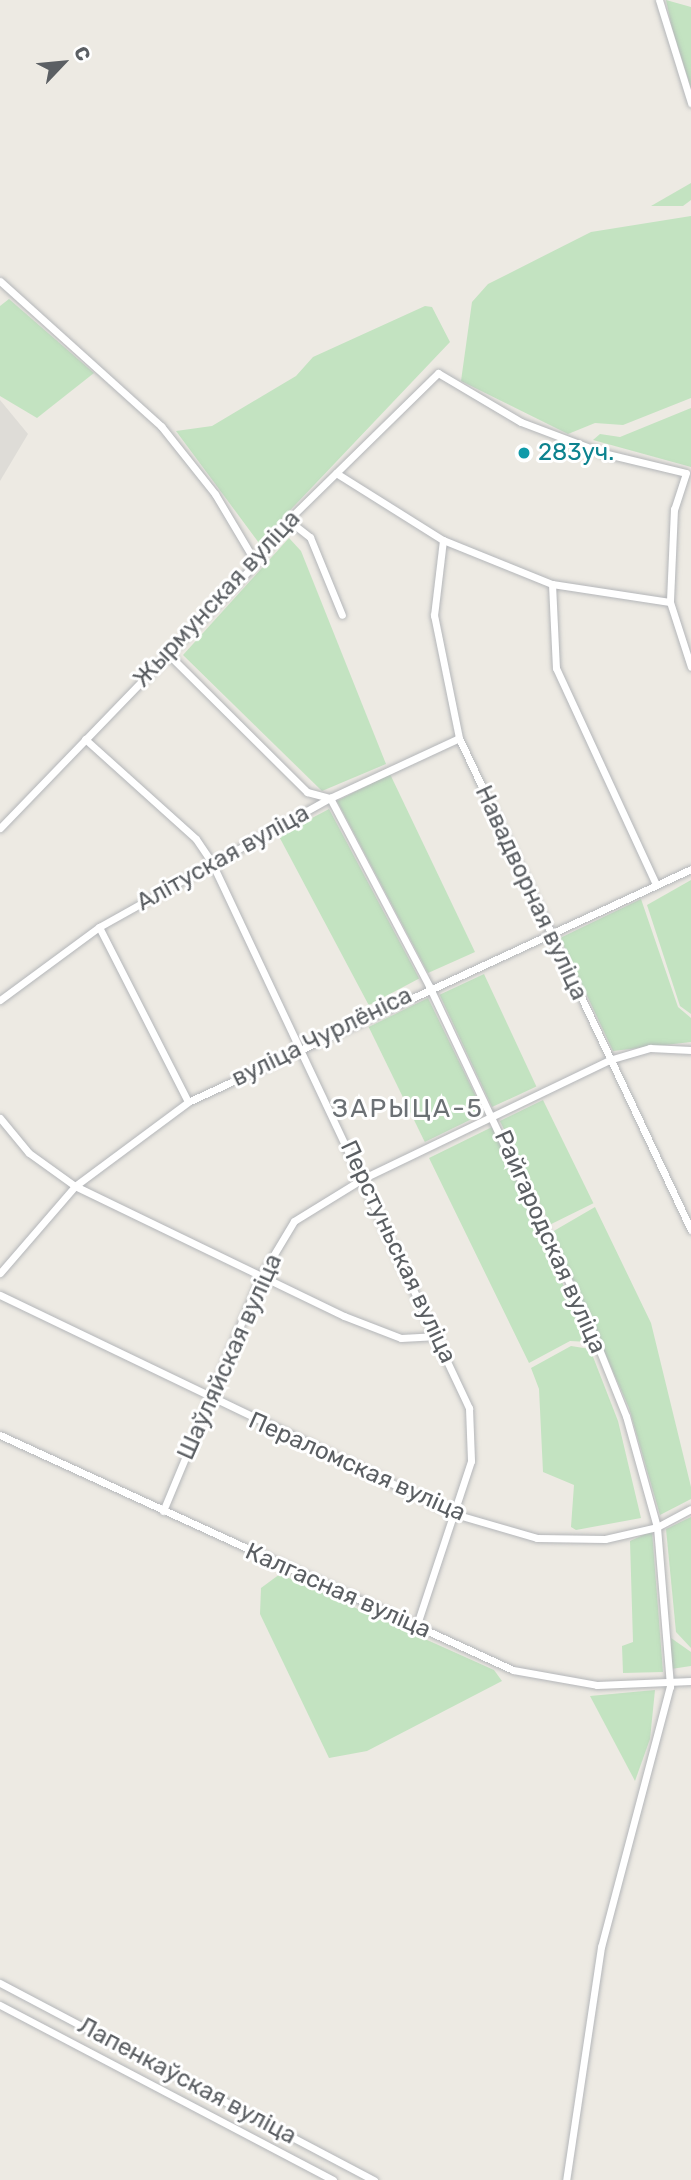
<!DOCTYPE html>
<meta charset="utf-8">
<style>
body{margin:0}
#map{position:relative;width:691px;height:2180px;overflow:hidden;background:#edeae3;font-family:Rubik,sans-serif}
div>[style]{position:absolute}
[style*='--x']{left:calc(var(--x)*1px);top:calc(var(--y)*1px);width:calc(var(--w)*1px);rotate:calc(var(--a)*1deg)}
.industrial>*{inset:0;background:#dedcd7}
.green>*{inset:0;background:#c3e3c1;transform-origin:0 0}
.roads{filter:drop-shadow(0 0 2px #b4b6b9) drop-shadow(0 0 2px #b4b6b9)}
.minor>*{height:7px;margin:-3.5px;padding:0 3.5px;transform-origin:3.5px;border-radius:3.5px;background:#fff}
.dots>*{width:19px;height:19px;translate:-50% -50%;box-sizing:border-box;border:4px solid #fff;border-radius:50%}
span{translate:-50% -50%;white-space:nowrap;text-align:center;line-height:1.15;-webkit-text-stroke:6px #fff;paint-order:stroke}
.culture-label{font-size:24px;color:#0d838f}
.left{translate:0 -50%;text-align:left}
.street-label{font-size:24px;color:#5b5f63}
.neighbourhood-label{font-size:26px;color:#6c7175;letter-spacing:2px}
.north{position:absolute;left:28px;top:28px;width:70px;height:70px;-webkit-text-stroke:5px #fff;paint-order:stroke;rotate:64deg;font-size:19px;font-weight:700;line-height:28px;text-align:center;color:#5b5f63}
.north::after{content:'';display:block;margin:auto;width:24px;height:32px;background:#5b5f63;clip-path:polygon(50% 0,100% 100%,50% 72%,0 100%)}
</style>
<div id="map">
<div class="industrial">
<div style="clip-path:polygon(0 400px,28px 434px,0 481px)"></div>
</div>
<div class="green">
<div style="clip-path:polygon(666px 0,691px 7px,691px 88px,672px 28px)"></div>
<div style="clip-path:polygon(691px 183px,691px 200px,683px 206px,651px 206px)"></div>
<div style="clip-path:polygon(691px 216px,691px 398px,623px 425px,595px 423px,568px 434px,461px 381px,472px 302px,488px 284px,591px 232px)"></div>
<div style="clip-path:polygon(9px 299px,94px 373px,37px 418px,0 396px,0 306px)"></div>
<div style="clip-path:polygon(425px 306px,432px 307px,450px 342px,259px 543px,176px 431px,212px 426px,296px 376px,313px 357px)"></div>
<div style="clip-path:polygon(691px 408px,691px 467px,593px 440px,600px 434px,620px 437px)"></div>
<div style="clip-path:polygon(289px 538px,301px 551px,386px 764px,322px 791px,183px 655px)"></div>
<div style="clip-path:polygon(390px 774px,475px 952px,428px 973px,337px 801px)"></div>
<div style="left:329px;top:809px;width:192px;height:57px;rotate:62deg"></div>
<div style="clip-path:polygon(691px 880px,691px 1014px,680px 1006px,647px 905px)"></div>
<div style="clip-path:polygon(641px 899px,678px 1007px,691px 1018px,691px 1042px,613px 1051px,560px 938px)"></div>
<div style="left:484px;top:974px;width:124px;height:49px;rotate:65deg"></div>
<div style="left:428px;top:998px;width:128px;height:66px;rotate:64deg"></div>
<div style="left:543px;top:1100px;width:115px;height:48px;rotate:64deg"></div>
<div style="clip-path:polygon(492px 1127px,589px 1342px,570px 1341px,529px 1363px,429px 1158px)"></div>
<div style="clip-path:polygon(595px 1207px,651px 1323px,691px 1487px,691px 1499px,660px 1515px,629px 1408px,552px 1232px)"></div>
<div style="clip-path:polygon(571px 1346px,590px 1349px,618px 1421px,641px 1518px,576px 1530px,571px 1527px,574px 1485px,543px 1472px,539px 1389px,531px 1368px)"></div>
<div style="clip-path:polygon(691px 1517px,691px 1648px,676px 1632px,666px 1529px)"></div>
<div style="clip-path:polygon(652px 1531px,663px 1672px,623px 1673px,622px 1646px,633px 1642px,630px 1541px)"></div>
<div style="clip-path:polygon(280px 1574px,494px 1670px,502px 1681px,367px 1751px,329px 1758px,260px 1614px,261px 1588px)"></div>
<div style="clip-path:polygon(671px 1638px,691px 1652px,691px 1666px,671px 1669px)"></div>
<div style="clip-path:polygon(655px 1690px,650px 1739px,635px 1781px,590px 1696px)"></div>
</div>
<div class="roads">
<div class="minor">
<div style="--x:659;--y:0;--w:108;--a:72.7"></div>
<div style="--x:0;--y:281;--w:217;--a:42"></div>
<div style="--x:161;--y:426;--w:87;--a:51.5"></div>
<div style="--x:215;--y:494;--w:80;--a:59.3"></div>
<div style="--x:336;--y:473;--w:126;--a:32.1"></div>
<div style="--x:443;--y:540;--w:118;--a:22"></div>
<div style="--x:552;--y:584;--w:119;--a:8.7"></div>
<div style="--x:288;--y:520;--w:28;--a:38"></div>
<div style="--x:310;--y:537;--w:84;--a:67.7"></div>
<div style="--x:443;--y:540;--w:76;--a:96.8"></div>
<div style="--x:434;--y:615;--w:126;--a:78.5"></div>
<div style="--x:459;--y:738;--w:544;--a:64.75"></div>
<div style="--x:552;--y:584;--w:84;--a:87.3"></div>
<div style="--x:556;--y:668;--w:238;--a:65.2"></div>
<div style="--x:168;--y:654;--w:196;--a:44.8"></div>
<div style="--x:307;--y:792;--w:24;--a:15"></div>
<div style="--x:330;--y:798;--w:212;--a:62.2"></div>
<div style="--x:429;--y:986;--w:379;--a:64.7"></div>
<div style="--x:591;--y:1329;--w:94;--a:68.1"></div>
<div style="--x:626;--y:1416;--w:115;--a:74.4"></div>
<div style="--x:657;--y:1527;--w:160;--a:85.3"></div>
<div style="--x:670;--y:1686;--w:270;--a:104.8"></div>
<div style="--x:601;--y:1947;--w:236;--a:98.5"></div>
<div style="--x:85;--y:739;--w:149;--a:42"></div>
<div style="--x:196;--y:839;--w:29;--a:56"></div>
<div style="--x:212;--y:863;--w:603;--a:64.75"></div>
<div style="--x:469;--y:1408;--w:53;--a:87.8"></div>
<div style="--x:471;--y:1461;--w:175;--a:108.3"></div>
<div style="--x:0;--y:828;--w:368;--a:-46"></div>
<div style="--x:256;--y:563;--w:54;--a:-53.3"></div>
<div style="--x:288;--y:520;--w:210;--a:-44.4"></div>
<div style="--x:438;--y:373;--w:96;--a:30.6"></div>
<div style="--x:521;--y:422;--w:88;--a:20.7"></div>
<div style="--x:603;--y:453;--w:85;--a:13.5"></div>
<div style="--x:686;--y:473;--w:38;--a:108"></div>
<div style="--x:674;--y:509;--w:93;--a:92.5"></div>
<div style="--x:670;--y:602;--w:68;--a:72.1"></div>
<div style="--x:99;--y:927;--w:196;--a:63"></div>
<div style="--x:0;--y:1000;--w:123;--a:-36.4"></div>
<div style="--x:99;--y:927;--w:265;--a:-29.2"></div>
<div style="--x:330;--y:798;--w:142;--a:-24.9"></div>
<div style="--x:0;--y:1118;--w:45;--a:50.4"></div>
<div style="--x:29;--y:1153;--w:57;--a:35.7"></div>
<div style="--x:75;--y:1186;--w:299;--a:25.8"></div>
<div style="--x:344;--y:1316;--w:61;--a:21.1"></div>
<div style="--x:401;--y:1338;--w:37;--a:-3"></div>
<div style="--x:0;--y:1273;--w:115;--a:-49.2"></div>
<div style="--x:75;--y:1186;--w:141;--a:-36.6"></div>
<div style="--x:188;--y:1102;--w:554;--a:-24.85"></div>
<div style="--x:0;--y:1295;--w:508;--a:25.66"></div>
<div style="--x:458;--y:1515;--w:82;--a:16.2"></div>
<div style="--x:537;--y:1538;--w:68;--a:0.8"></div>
<div style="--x:605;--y:1539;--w:53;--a:-13"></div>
<div style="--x:657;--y:1527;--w:38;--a:-28"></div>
<div style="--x:0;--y:1435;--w:564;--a:24.61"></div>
<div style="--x:513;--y:1670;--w:85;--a:10.1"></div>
<div style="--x:597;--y:1685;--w:94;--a:-2.4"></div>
<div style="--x:163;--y:1511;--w:255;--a:-67.4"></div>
<div style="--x:261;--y:1276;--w:64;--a:-59"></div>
<div style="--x:294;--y:1221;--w:82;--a:-31.6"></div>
<div style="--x:364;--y:1178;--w:272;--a:-25.7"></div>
<div style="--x:609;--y:1060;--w:43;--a:-16.3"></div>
<div style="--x:650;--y:1048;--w:41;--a:2.8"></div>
<div style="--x:0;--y:1983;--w:423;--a:27.8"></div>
<div style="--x:0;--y:2005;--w:376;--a:27.7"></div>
</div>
</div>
<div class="dots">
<div style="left:524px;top:453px;background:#0f9aa8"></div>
</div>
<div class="culture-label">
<span class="left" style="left:538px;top:453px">283уч.</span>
</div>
<div class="street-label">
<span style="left:217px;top:599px;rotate:-47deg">Жырмунская вуліца</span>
<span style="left:223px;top:858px;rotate:-29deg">Алітуская вуліца</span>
<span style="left:531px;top:893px;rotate:65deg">Навадворная вуліца</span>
<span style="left:322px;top:1037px;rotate:-26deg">вуліца Чурлёніса</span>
<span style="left:550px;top:1242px;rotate:66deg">Райгародская вуліца</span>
<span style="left:398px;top:1252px;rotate:65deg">Перстуньская вуліца</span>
<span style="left:230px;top:1357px;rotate:-66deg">Шаўляйская вуліца</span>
<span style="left:357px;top:1467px;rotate:24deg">Пераломская вуліца</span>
<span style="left:338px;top:1591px;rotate:24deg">Калгасная вуліца</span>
<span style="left:187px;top:2081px;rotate:28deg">Лапенкаўская вуліца</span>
</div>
<div class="neighbourhood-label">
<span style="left:408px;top:1109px">ЗАРЫЦА-5</span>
</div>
<div class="north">С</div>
</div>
